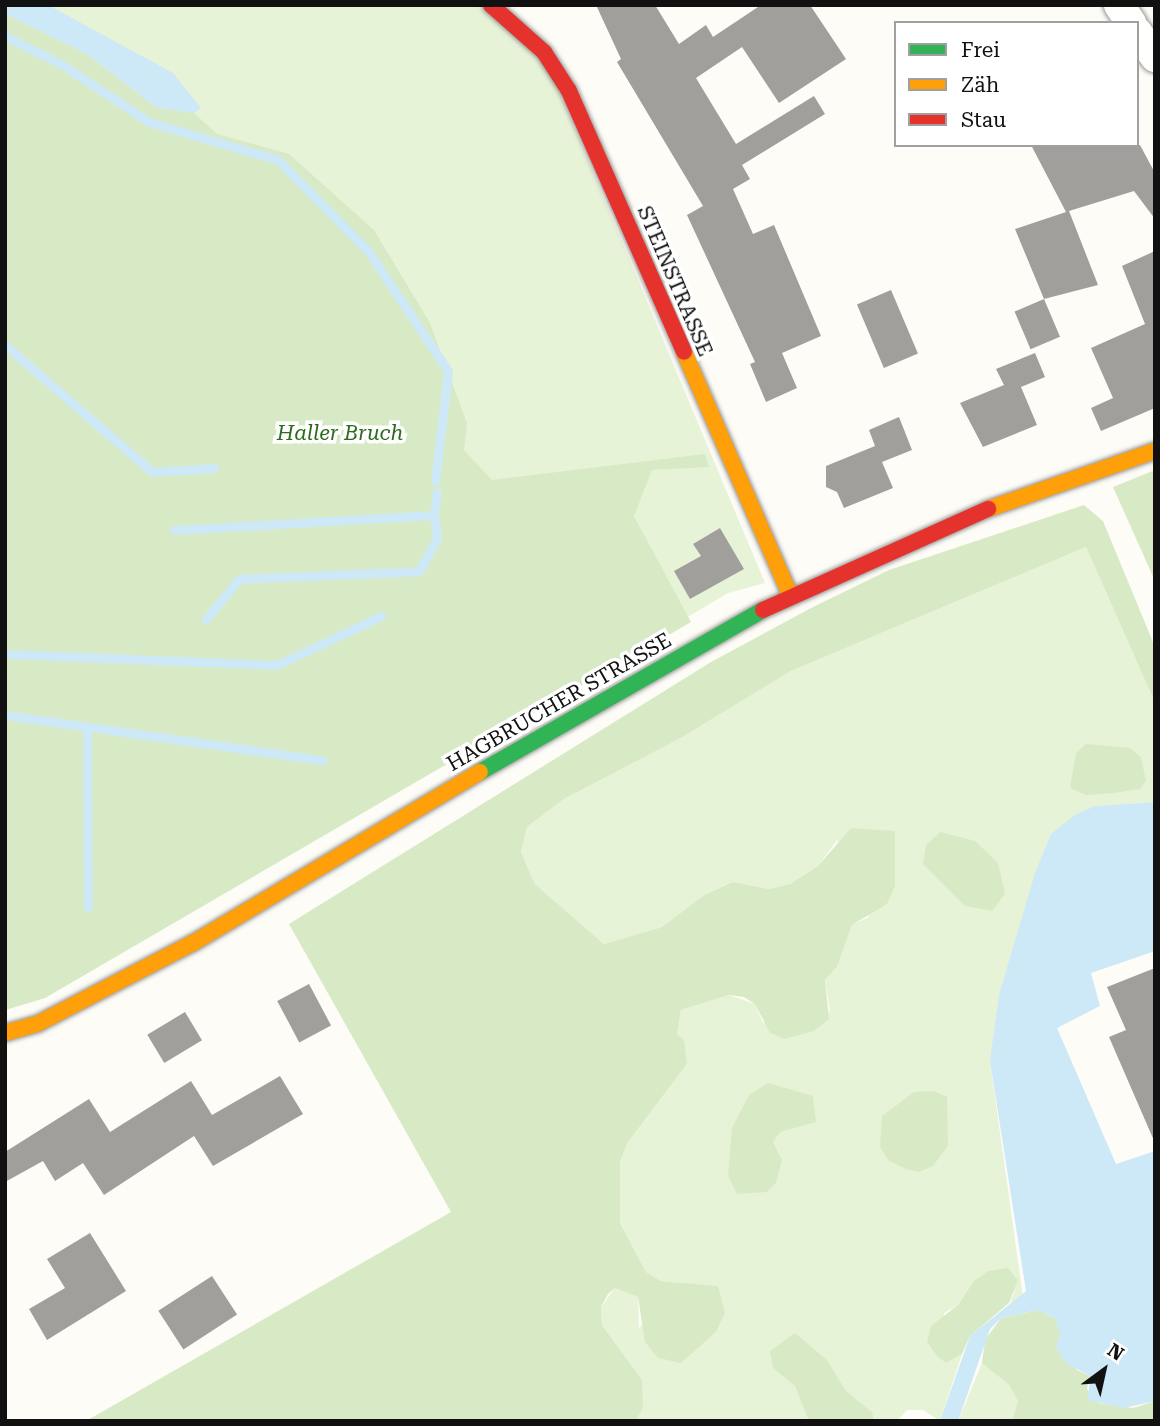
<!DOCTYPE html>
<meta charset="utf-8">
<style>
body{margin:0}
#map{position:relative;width:1160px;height:1426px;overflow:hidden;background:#fdfcf7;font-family:"Roboto Serif",serif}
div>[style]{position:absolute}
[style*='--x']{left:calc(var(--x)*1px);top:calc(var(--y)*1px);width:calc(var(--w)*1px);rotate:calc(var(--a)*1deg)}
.green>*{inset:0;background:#e7f3d7}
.forest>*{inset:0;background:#d8eac5}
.water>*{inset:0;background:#cde8f7}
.stream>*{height:9px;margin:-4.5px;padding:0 4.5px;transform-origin:4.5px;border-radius:4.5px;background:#cde8f7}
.building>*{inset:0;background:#a19f9c;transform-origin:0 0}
.roads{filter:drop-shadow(0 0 2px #979795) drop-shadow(0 0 2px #979795)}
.street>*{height:30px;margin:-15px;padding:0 15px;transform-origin:15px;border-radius:15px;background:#fffffe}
.fast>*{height:16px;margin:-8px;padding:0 8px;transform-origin:8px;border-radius:8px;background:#30b455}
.slow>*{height:16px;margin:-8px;padding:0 8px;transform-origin:8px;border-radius:8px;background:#ff9f0a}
.jam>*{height:16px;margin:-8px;padding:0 8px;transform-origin:8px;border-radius:8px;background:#e5322d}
span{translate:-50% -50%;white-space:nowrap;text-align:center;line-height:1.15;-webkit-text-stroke:7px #fff;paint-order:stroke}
.street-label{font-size:21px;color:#111}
.park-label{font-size:21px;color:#2f6b1f;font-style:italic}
.frame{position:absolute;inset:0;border:7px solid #111;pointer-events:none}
.legend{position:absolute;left:894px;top:21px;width:245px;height:126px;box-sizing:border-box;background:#fff;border:2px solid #a0a0a0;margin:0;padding:9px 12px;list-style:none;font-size:21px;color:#111}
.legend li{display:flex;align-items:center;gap:14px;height:35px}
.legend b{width:35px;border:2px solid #a0a0a0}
.north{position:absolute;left:1069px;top:1335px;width:70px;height:70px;-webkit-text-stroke:5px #fff;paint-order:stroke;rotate:33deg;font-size:19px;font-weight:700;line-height:28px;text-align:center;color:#111}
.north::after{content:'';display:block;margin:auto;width:24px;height:32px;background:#111;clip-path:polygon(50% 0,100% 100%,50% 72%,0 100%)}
</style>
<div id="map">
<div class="green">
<div style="clip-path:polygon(5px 5px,480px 5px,545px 58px,765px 583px,728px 593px,45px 998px,5px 1010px)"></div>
<div style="clip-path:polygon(1086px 547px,1155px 703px,1155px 802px,1095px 806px,1051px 834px,1023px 915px,990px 1061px,1023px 1297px,1010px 1303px,1015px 1290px,973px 1282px,958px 1305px,944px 1313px,946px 1363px,962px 1354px,940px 1421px,923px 1410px,907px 1410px,897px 1421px,636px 1421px,631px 1365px,602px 1325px,601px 1307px,615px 1288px,638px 1297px,639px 1328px,681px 1283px,661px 1281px,646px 1272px,620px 1223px,620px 1162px,628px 1142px,687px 1064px,677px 1034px,681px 1010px,729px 995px,755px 1004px,763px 1023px,830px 1011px,825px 980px,837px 967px,852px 925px,869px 917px,837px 840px,818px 866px,790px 884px,769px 889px,733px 882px,704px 895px,662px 927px,604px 944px,535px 884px,521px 852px,527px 827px,564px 799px,679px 739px,791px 671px)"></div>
<div style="clip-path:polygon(982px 1363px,1009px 1385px,1018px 1401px,1012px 1421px,958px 1421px)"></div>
</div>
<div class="forest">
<div style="clip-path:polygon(5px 14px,87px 54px,157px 108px,194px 113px,217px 134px,289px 154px,374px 230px,430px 323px,467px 423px,464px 450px,492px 480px,705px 454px,709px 467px,652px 470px,634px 516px,691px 622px,45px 998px,5px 1010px)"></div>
<div style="clip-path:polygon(1155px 470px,1155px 581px,1113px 487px)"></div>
<div style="clip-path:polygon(1084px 505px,1103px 521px,1155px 647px,1155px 703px,1086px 547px,791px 671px,679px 739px,564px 799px,527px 827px,521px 852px,535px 884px,604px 944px,662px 927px,704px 895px,733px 882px,769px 889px,790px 884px,818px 866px,851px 828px,895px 831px,895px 886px,887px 904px,852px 925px,837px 967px,825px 980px,829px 1019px,814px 1031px,785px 1039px,770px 1033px,755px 1004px,744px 997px,729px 995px,681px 1010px,677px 1034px,684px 1040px,687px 1064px,628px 1142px,620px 1162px,620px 1223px,646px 1272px,661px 1281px,718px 1286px,725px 1313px,716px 1332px,681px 1363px,658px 1358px,645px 1342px,638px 1297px,615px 1288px,608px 1294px,601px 1307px,602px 1325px,642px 1380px,643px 1407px,636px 1421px,86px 1421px,451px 1212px,289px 924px,711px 662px,811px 608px,889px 570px)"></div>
<div style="clip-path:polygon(1086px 744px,1130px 748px,1141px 757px,1146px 781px,1140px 789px,1114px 793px,1086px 795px,1070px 788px,1076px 753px)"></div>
<div style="clip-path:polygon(940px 832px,975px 841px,998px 863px,1005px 894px,992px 911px,965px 906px,923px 864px,926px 845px)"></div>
<div style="clip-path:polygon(768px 1083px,813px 1096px,816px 1122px,780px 1132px,773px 1142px,782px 1160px,776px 1183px,767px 1192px,737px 1194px,728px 1176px,732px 1128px,749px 1095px)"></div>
<div style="clip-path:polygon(934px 1091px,947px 1097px,948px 1146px,933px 1166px,919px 1172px,906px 1169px,889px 1161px,880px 1147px,882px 1116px,914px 1092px)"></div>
<div style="clip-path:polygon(1008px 1268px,1018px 1280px,1009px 1303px,970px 1336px,962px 1354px,946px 1363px,937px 1356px,927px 1342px,931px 1326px,958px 1305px,973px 1282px,988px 1271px)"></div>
<div style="clip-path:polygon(1038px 1310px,1056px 1319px,1077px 1370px,1090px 1376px,1087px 1389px,1099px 1403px,1133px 1408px,1155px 1401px,1155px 1421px,1012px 1421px,1018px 1401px,1009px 1385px,982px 1363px,985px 1340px,1001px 1318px)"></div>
<div style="clip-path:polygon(795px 1333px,827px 1360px,846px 1391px,872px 1412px,874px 1421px,809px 1421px,795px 1386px,773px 1368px,770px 1351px)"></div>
</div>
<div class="water">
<div style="clip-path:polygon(5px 5px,48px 5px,173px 73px,201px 108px,194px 113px,157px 108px,87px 54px,5px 14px)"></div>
<div style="clip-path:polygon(1155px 802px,1155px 951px,1091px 973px,1100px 1006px,1057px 1028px,1116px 1164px,1155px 1151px,1155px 1401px,1124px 1408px,1088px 1400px,1090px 1376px,1066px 1363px,1056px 1347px,1060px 1335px,1056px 1319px,1038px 1310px,1001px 1318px,990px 1329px,958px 1421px,940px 1421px,970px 1336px,1026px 1291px,990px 1061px,999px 995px,1035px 873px,1051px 834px,1075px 815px,1095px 806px)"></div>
</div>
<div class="stream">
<div style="--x:5;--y:36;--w:63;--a:26.6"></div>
<div style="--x:61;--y:64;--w:105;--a:33.4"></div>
<div style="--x:149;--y:122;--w:134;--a:16.4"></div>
<div style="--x:278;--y:160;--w:128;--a:45.3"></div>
<div style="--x:368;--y:251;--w:144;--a:56.3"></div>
<div style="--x:448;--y:371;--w:111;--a:96.7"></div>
<div style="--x:5;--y:345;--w:194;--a:40.8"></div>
<div style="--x:152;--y:472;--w:62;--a:-3.7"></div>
<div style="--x:174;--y:530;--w:260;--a:-3.3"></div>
<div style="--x:434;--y:515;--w:23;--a:-83"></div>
<div style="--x:206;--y:619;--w:52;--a:-50.5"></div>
<div style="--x:239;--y:579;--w:180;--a:-2.5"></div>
<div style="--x:419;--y:571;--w:37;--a:-61"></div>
<div style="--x:437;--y:539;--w:24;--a:-97"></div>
<div style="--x:5;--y:654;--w:272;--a:2.3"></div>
<div style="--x:277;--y:665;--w:115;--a:-25.2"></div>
<div style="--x:5;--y:715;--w:320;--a:8.1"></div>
<div style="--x:87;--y:727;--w:180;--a:89.7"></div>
</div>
<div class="building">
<div style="clip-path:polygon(596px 5px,655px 5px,679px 44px,706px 25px,713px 37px,761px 5px,810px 5px,846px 59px,779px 103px,742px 47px,696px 78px,736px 144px,814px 96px,825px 114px,742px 165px,750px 179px,733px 189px,753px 234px,774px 225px,821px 336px,782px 353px,797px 388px,766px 402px,750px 364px,755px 362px,687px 215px,703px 206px,617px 62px,621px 59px)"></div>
<div style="clip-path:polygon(1031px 145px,1140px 145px,1155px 173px,1155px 219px,1134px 191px,1069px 211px,1098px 285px,1044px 299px,1015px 229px,1066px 212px)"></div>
<div style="clip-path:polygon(1155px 251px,1155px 408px,1101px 431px,1091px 408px,1113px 398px,1091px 348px,1145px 324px,1122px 266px)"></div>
<div style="left:891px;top:290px;width:69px;height:37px;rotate:67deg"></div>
<div style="left:1044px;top:299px;width:41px;height:32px;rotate:67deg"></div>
<div style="clip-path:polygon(1035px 353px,1045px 377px,1021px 387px,1037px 425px,983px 447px,960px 403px,1004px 385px,996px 369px)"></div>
<div style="clip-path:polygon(899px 417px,912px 450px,882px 462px,893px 488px,844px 508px,837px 492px,826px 487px,826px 466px,875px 446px,869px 430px)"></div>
<div style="clip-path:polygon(720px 528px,744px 569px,690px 599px,674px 571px,701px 556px,693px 544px)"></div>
<div style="clip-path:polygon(1155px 968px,1155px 1143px,1109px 1037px,1126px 1030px,1107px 987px)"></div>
<div style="left:309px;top:984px;width:47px;height:36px;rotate:62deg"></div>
<div style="left:185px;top:1012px;width:33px;height:44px;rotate:59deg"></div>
<div style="clip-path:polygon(280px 1076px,303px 1114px,213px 1166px,194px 1136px,104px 1195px,83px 1163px,55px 1181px,43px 1161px,5px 1182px,5px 1152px,89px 1099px,110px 1132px,191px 1081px,212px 1115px)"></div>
<div style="clip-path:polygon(90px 1233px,126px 1291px,47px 1340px,29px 1309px,65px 1288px,47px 1259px)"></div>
<div style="left:212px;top:1276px;width:46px;height:64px;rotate:57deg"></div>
</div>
<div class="roads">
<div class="street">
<div style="--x:1119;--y:5;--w:22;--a:56"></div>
<div style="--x:1137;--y:32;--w:31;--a:54"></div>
</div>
<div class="fast">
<div style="--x:480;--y:772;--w:326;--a:-29.8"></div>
</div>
<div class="slow">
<div style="--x:684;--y:352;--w:265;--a:66.4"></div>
<div style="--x:988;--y:509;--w:177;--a:-19.2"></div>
<div style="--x:5;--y:1033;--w:35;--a:-16"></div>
<div style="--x:39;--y:1023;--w:174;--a:-27.5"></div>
<div style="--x:193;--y:943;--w:334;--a:-30.8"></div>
</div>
<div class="jam">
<div style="--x:491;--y:5;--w:71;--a:41.6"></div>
<div style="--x:544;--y:52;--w:46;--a:57.3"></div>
<div style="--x:569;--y:91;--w:285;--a:66.2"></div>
<div style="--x:763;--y:610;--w:247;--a:-24.2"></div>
</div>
</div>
<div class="street-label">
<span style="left:675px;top:281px;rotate:67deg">STEINSTRASSE</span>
<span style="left:559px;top:702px;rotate:-30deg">HAGBRUCHER STRASSE</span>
</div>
<div class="park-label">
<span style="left:340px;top:433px">Haller Bruch</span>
</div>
<div class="frame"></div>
<ul class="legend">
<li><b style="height:9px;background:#30b455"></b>Frei</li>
<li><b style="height:9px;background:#ff9f0a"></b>Zäh</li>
<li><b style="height:9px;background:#e5322d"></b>Stau</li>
</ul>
<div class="north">N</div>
</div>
